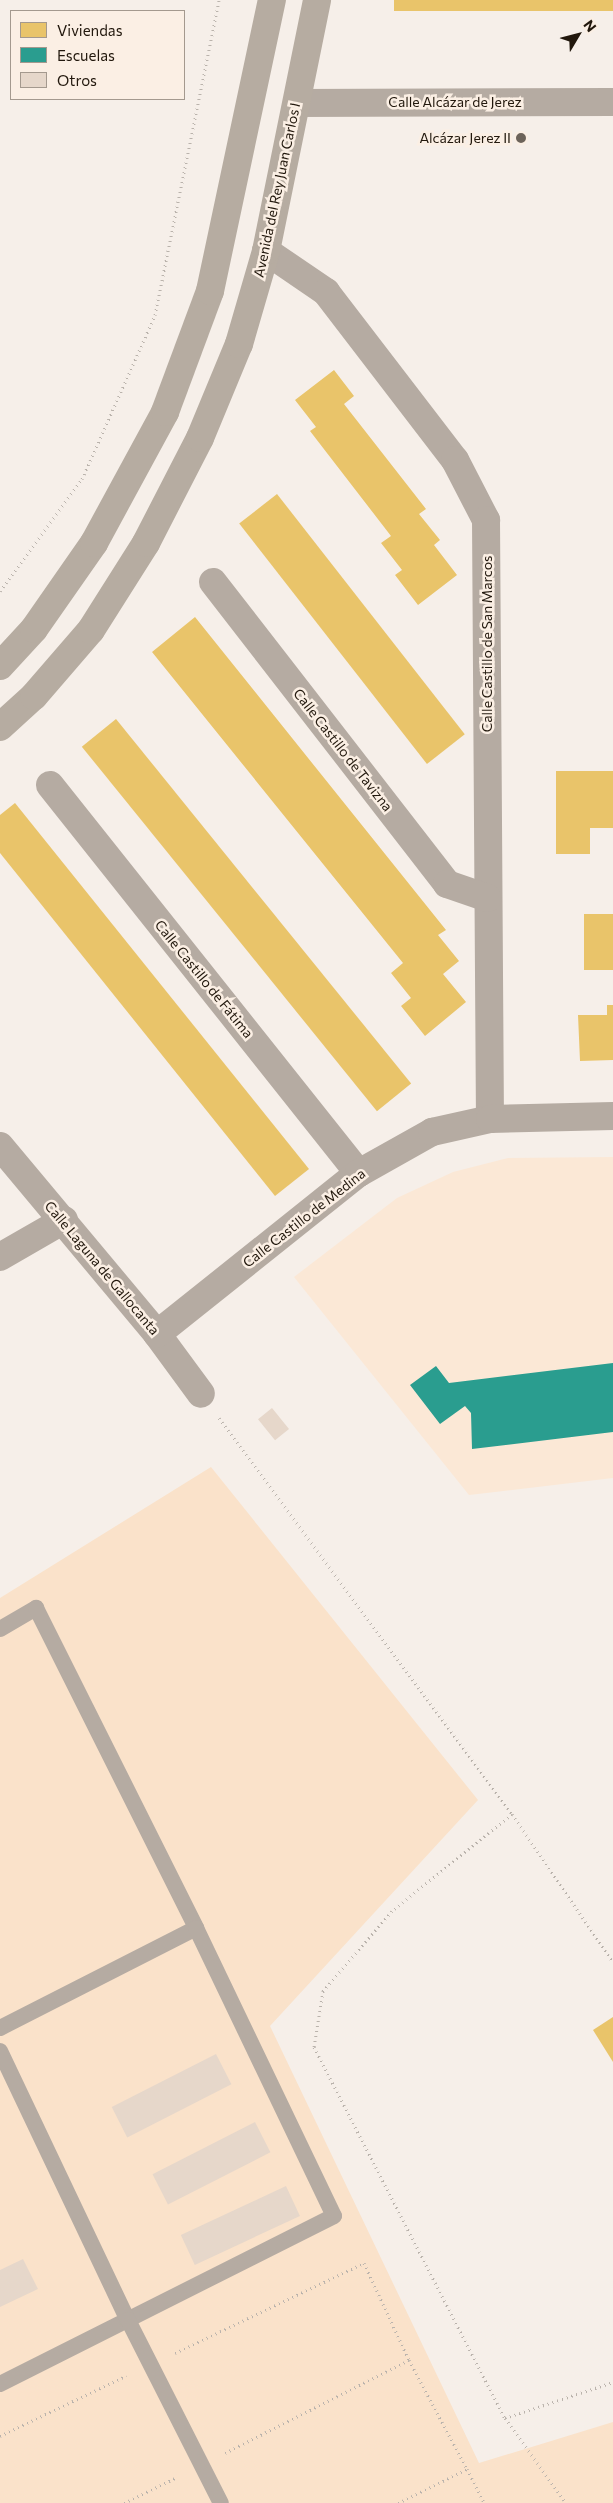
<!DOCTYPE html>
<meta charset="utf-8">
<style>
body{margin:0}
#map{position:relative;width:613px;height:2503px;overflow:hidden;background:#f6efe9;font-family:Commissioner,sans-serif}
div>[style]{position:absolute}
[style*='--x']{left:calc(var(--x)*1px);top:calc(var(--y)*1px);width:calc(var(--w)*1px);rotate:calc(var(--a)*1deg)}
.built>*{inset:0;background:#fbe8d6}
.green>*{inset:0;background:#fae2ca}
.homes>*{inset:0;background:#e9c46a;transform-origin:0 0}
.schools>*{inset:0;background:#2a9d8f}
.building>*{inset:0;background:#e6d7ca;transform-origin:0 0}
.path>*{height:3px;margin-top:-1.5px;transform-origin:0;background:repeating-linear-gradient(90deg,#bab3ac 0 1px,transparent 0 5px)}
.lane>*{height:16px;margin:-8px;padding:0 8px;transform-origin:8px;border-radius:8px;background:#b5aba2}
.street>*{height:28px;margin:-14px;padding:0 14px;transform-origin:14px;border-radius:14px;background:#b5aba2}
.primary>*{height:28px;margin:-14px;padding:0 14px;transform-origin:14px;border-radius:14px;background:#b6aca1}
.dots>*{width:14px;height:14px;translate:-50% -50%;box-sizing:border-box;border:2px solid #fbefe4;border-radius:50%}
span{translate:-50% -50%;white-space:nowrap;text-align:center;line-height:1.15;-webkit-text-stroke:5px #fbefe4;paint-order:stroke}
.street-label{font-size:14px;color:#22180d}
.poi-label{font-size:14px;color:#22180d}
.right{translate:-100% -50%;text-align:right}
.legend{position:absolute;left:10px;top:10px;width:175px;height:90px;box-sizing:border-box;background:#fbefe4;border:1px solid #a4998e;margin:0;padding:6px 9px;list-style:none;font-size:15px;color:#22180d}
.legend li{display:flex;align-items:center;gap:10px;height:25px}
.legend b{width:25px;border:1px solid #a4998e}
.north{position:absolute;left:553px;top:10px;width:50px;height:50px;-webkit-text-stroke:4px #fbefe4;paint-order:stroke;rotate:53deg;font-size:14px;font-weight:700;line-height:20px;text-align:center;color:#22180d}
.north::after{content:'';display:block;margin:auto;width:18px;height:22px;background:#22180d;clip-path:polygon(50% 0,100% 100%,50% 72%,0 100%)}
</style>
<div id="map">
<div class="built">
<div style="clip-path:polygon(613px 1157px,613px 1478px,469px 1495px,294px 1277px,397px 1198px,453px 1172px,508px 1158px)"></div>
</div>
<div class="green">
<div style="clip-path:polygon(211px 1467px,478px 1800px,270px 2026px,479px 2463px,613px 2422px,613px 2503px,0 2503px,0 1598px)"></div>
</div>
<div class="homes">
<div style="left:394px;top:0;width:219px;height:11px"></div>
<div style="clip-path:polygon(334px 370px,354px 396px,344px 404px,426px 509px,419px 514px,440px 540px,434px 545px,457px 575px,418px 605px,395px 575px,402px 570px,381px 543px,391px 536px,310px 431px,316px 427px,295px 400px)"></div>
<div style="left:277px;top:494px;width:305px;height:48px;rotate:52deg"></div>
<div style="clip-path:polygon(195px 617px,446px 930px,438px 935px,459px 961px,443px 974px,466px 1002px,425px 1036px,401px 1006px,411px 998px,391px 973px,403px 963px,152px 652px)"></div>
<div style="left:116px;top:719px;width:469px;height:44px;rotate:51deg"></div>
<div style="clip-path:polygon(556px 771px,613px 771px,613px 828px,590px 828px,590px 854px,556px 854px)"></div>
<div style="clip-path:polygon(15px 803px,309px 1169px,275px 1196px,0 853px,0 815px)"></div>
<div style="left:584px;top:914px;width:29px;height:56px"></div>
<div style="clip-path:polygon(607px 1005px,613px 1005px,613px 1060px,580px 1061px,578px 1015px,607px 1015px)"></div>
<div style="clip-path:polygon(613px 2017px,613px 2062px,593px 2030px)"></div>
</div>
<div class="schools">
<div style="clip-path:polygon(613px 1363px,613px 1432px,472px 1449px,471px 1413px,465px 1406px,440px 1424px,410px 1385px,436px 1366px,449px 1383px)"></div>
</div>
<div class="building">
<div style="left:272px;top:1408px;width:27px;height:18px;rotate:51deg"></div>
<div style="left:216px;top:2054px;width:34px;height:117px;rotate:63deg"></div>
<div style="left:255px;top:2122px;width:34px;height:115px;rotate:63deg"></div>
<div style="left:286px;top:2186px;width:33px;height:116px;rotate:65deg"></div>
<div style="clip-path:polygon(23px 2259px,38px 2289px,0 2307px,0 2270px)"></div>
</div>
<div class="path">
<div style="--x:0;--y:591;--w:139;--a:-53.8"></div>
<div style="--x:82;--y:479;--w:180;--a:-66"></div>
<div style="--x:155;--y:315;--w:321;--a:-78.5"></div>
<div style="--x:219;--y:1418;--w:493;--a:53.5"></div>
<div style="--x:512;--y:1814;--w:179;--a:55.7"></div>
<div style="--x:512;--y:1814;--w:154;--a:141.1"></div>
<div style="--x:392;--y:1911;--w:106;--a:130.8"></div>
<div style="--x:323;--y:1991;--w:57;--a:99.1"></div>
<div style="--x:314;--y:2047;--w:417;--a:62.8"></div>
<div style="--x:505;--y:2418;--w:114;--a:-18.4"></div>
<div style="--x:175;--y:2353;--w:209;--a:-25.5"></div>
<div style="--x:364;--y:2263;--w:107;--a:65.1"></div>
<div style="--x:409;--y:2360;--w:206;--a:153.2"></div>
<div style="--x:409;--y:2360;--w:123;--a:62"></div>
<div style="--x:505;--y:2418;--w:105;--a:54.3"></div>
<div style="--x:0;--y:2436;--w:140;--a:-25.5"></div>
<div style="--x:124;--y:2503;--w:59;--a:-26.1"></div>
<div style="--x:398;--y:2503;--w:77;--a:-26.2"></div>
<div style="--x:467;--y:2469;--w:38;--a:63"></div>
</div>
<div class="lane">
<div style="--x:0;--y:1629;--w:42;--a:-30.3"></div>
<div style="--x:36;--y:1608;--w:358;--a:63.4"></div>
<div style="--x:0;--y:2028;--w:220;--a:-27"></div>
<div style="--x:196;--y:1928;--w:319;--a:64.4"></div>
<div style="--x:334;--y:2216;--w:374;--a:153.3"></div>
<div style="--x:0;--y:2051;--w:298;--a:64.6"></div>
<div style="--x:128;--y:2320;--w:205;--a:63.1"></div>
</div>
<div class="street">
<div style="--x:297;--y:103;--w:316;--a:-0.2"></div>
<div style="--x:266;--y:251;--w:73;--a:34.3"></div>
<div style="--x:326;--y:292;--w:212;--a:52.5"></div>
<div style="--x:455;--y:460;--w:68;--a:62.7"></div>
<div style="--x:486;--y:520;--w:599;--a:89.62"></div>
<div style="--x:213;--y:582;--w:382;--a:52.2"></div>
<div style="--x:447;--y:884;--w:43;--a:18.9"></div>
<div style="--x:50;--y:785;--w:496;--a:51.5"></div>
<div style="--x:0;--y:1146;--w:245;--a:50.1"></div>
<div style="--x:157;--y:1334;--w:74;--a:53.7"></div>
<div style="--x:0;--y:1257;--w:74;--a:-30"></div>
<div style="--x:157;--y:1334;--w:258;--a:-38.6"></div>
<div style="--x:359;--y:1173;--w:84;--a:-29.3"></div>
<div style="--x:432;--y:1132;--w:59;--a:-12.6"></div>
<div style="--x:490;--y:1119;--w:123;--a:-1.4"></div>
</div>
<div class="primary">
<div style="--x:0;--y:666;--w:50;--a:-47.4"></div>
<div style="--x:34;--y:629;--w:105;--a:-55.1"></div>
<div style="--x:94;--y:543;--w:149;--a:-61.5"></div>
<div style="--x:165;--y:412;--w:129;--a:-69.6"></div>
<div style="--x:210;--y:291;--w:298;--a:-78"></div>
<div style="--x:0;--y:727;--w:46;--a:-42.4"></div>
<div style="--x:34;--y:696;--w:87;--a:-49.2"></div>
<div style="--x:91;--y:630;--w:103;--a:-57.7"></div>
<div style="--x:146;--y:543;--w:118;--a:-62.8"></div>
<div style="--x:200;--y:438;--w:102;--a:-67.5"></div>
<div style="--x:239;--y:344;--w:97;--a:-73.8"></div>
<div style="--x:266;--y:251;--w:256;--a:-78.5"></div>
</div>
<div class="dots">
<div style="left:521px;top:138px;background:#6c635a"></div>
</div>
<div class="street-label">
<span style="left:455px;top:102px">Calle Alcázar de Jerez</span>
<span style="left:277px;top:190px;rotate:-78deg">Avenida del Rey Juan Carlos I</span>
<span style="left:487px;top:644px;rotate:-90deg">Calle Castillo de San Marcos</span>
<span style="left:343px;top:750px;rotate:52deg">Calle Castillo de Tavizna</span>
<span style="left:204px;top:979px;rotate:51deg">Calle Castillo de Fátima</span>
<span style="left:304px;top:1218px;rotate:-38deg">Calle Castillo de Medina</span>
<span style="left:102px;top:1268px;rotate:50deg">Calle Laguna de Gallocanta</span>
</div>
<div class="poi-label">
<span class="right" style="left:511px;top:138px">Alcázar Jerez II</span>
</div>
<ul class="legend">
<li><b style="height:14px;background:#e9c46a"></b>Viviendas</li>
<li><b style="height:14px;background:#2a9d8f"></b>Escuelas</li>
<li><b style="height:14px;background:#e6d7ca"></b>Otros</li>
</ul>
<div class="north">N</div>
</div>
